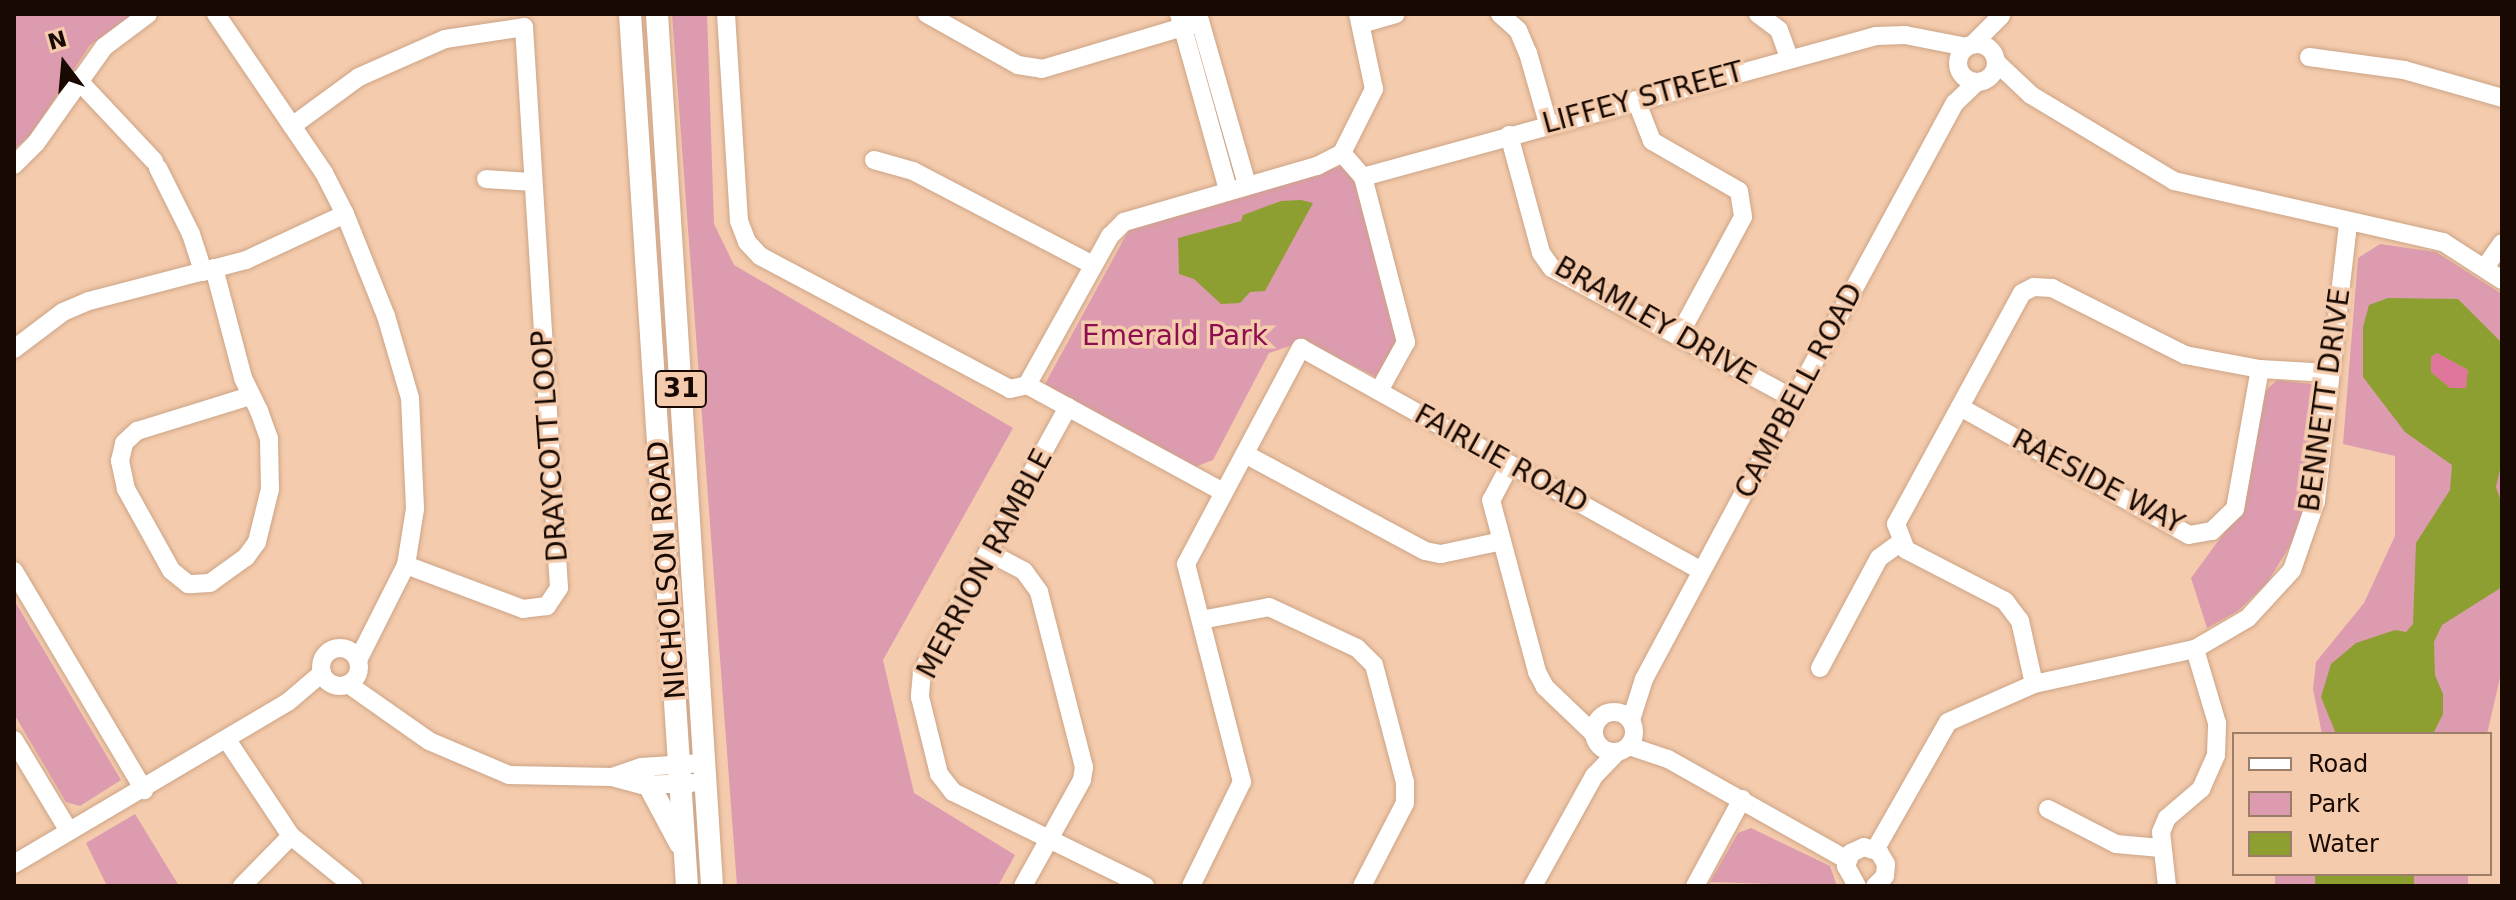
<!DOCTYPE html>
<style>
body{margin:0}
#map{position:relative;width:2516px;height:900px;overflow:hidden;background:#f4cbac;font-family:"DejaVu Sans",sans-serif}
div>[style]{position:absolute}
[style*='--x']{left:calc(var(--x)*1px);top:calc(var(--y)*1px);width:calc(var(--w)*1px);rotate:calc(var(--a)*1deg)}
.green>*{inset:0;background:#dd9bb0;transform-origin:0 0}
.forest>*{inset:0;background:#df779d}
.water>*{inset:0;background:#8d9f30;transform-origin:0 0}
.roads{filter:drop-shadow(0 0 2px #cca486) drop-shadow(0 0 2px #cca486)}
.minor>*{height:18px;margin:-9px;padding:0 9px;transform-origin:9px;border-radius:9px;background:#fff}
.minor>.ring{margin:-9px;padding:0;box-sizing:content-box;background:none;border:18px solid #fff;border-radius:50%}
.major>*{height:22px;margin:-11px;padding:0 11px;transform-origin:11px;border-radius:11px;background:#fff}
span{translate:-50% -50%;white-space:nowrap;text-align:center;line-height:1.15;-webkit-text-stroke:7px #f4cbac;paint-order:stroke}
.shield-label span{padding:2px 6px;background:#f4cbac;border:2px solid;border-radius:6px;-webkit-text-stroke-width:0}
.shield-label{font-size:26px;color:#180a02;font-weight:700}
.street-label{font-size:28px;color:#180a02}
.park-label{font-size:28px;color:#8f0e4f}
.frame{position:absolute;inset:0;border:16px solid #180a02;pointer-events:none}
.legend{position:absolute;left:2232px;top:732px;width:260px;height:144px;box-sizing:border-box;background:#f4cbac;border:2px solid #9c7e68;margin:0;padding:10px 14px;list-style:none;font-size:24px;color:#180a02}
.legend li{display:flex;align-items:center;gap:16px;height:40px}
.legend b{width:40px;border:2px solid #9c7e68}
.north{position:absolute;left:24px;top:24px;width:80px;height:80px;-webkit-text-stroke:6px #f4cbac;paint-order:stroke;rotate:344deg;font-size:22px;font-weight:700;line-height:32px;text-align:center;color:#180a02}
.north::after{content:'';display:block;margin:auto;width:28px;height:36px;background:#180a02;clip-path:polygon(50% 0,100% 100%,50% 72%,0 100%)}
</style>
<div id="map">
<div class="green">
<div style="clip-path:polygon(14px 14px,138px 14px,90px 45px,31px 135px,14px 149px)"></div>
<div style="clip-path:polygon(672px 14px,707px 14px,714px 224px,734px 265px,1013px 428px,883px 660px,914px 793px,1015px 855px,998px 886px,737px 886px)"></div>
<div style="clip-path:polygon(1342px 166px,1359px 179px,1399px 339px,1376px 377px,1304px 341px,1269px 353px,1213px 460px,1195px 467px,1045px 384px,1131px 226px)"></div>
<div style="clip-path:polygon(2380px 244px,2436px 252px,2502px 294px,2502px 669px,2487px 734px,2322px 734px,2313px 689px,2316px 662px,2364px 603px,2395px 536px,2395px 456px,2343px 444px,2358px 258px)"></div>
<div style="clip-path:polygon(2277px 380px,2311px 384px,2320px 396px,2310px 496px,2296px 536px,2267px 583px,2238px 611px,2207px 628px,2191px 578px,2241px 510px,2263px 393px)"></div>
<div style="clip-path:polygon(14px 600px,121px 780px,80px 806px,66px 802px,14px 714px)"></div>
<div style="clip-path:polygon(135px 814px,179px 886px,107px 886px,86px 843px)"></div>
<div style="clip-path:polygon(1751px 828px,1830px 866px,1837px 886px,1710px 882px,1738px 833px)"></div>
<div style="left:2275px;top:874px;width:193px;height:33px"></div>
</div>
<div class="forest">
<div style="clip-path:polygon(2437px 353px,2468px 370px,2471px 384px,2466px 388px,2450px 388px,2431px 372px,2431px 357px)"></div>
</div>
<div class="water">
<div style="clip-path:polygon(1301px 200px,1313px 203px,1265px 291px,1250px 292px,1240px 303px,1221px 304px,1194px 279px,1179px 274px,1178px 238px,1241px 221px,1243px 215px,1281px 201px)"></div>
<div style="clip-path:polygon(evenodd,2388px 298px,2458px 299px,2502px 343px,2502px 461px,2496px 487px,2502px 504px,2502px 587px,2442px 625px,2434px 642px,2435px 675px,2443px 694px,2443px 714px,2433px 734px,2336px 734px,2321px 697px,2331px 664px,2356px 643px,2395px 630px,2406px 632px,2413px 624px,2416px 543px,2450px 490px,2452px 465px,2405px 432px,2363px 377px,2363px 327px,2369px 305px,2388px 298px,2437px 353px,2468px 370px,2466px 388px,2450px 388px,2431px 372px,2431px 357px,2437px 353px)"></div>
<div style="left:2315px;top:874px;width:99px;height:13px"></div>
</div>
<div class="roads">
<div class="minor">
<div style="--x:216;--y:14;--w:192;--a:55.8"></div>
<div style="--x:324;--y:173;--w:46;--a:62.9"></div>
<div style="--x:345;--y:214;--w:110;--a:68.1"></div>
<div style="--x:386;--y:316;--w:85;--a:73.7"></div>
<div style="--x:410;--y:398;--w:111;--a:87.4"></div>
<div style="--x:415;--y:509;--w:57;--a:99.1"></div>
<div style="--x:406;--y:565;--w:106;--a:116.8"></div>
<div style="--x:726;--y:14;--w:207;--a:86.4"></div>
<div style="--x:739;--y:221;--w:22;--a:69"></div>
<div style="--x:747;--y:242;--w:19;--a:47"></div>
<div style="--x:760;--y:256;--w:283;--a:28"></div>
<div style="--x:1010;--y:389;--w:17;--a:-13"></div>
<div style="--x:927;--y:14;--w:104;--a:29.3"></div>
<div style="--x:1018;--y:65;--w:24;--a:9"></div>
<div style="--x:1042;--y:69;--w:165;--a:-16.6"></div>
<div style="--x:1179;--y:14;--w:183;--a:74.4"></div>
<div style="--x:1198;--y:14;--w:178;--a:74"></div>
<div style="--x:1500;--y:14;--w:24;--a:42"></div>
<div style="--x:1518;--y:30;--w:25;--a:67"></div>
<div style="--x:1528;--y:53;--w:73;--a:74.1"></div>
<div style="--x:1758;--y:14;--w:26;--a:37"></div>
<div style="--x:1779;--y:30;--w:30;--a:70"></div>
<div style="--x:1361;--y:24;--w:36;--a:-16"></div>
<div class="ring" style="left:1958px;top:44px;width:20px;height:20px"></div>
<div style="--x:1972;--y:45;--w:41;--a:-45"></div>
<div style="--x:2309;--y:57;--w:96;--a:7.8"></div>
<div style="--x:2404;--y:70;--w:102;--a:15.9"></div>
<div style="--x:1996;--y:62;--w:48;--a:43.3"></div>
<div style="--x:2031;--y:95;--w:167;--a:31"></div>
<div style="--x:2174;--y:181;--w:276;--a:12.8"></div>
<div style="--x:2443;--y:242;--w:70;--a:32.8"></div>
<div style="--x:78;--y:80;--w:111;--a:46.8"></div>
<div style="--x:1636;--y:100;--w:44;--a:68.7"></div>
<div style="--x:1652;--y:141;--w:100;--a:29.9"></div>
<div style="--x:1739;--y:191;--w:26;--a:81"></div>
<div style="--x:1743;--y:217;--w:136;--a:118.4"></div>
<div style="--x:292;--y:126;--w:83;--a:-36.2"></div>
<div style="--x:359;--y:77;--w:94;--a:-23.8"></div>
<div style="--x:445;--y:39;--w:80;--a:-8.6"></div>
<div style="--x:524;--y:27;--w:562;--a:86.43"></div>
<div style="--x:559;--y:588;--w:22;--a:124"></div>
<div style="--x:547;--y:606;--w:24;--a:173"></div>
<div style="--x:523;--y:609;--w:125;--a:-159.4"></div>
<div style="--x:1509;--y:135;--w:122;--a:74.8"></div>
<div style="--x:1541;--y:253;--w:19;--a:54"></div>
<div style="--x:1552;--y:268;--w:275;--a:28.4"></div>
<div style="--x:1342;--y:153;--w:72;--a:-63.4"></div>
<div style="--x:1374;--y:89;--w:77;--a:-102"></div>
<div style="--x:874;--y:160;--w:41;--a:15.8"></div>
<div style="--x:913;--y:171;--w:203;--a:27.6"></div>
<div style="--x:14;--y:165;--w:31;--a:-45"></div>
<div style="--x:36;--y:143;--w:118;--a:-54.7"></div>
<div style="--x:104;--y:47;--w:55;--a:-36.9"></div>
<div style="--x:158;--y:168;--w:74;--a:63.4"></div>
<div style="--x:191;--y:234;--w:40;--a:72"></div>
<div style="--x:1363;--y:177;--w:532;--a:-15.37"></div>
<div style="--x:1876;--y:36;--w:29;--a:-2"></div>
<div style="--x:1905;--y:35;--w:62;--a:11.1"></div>
<div style="--x:486;--y:179;--w:47;--a:3.7"></div>
<div style="--x:2486;--y:266;--w:28;--a:-55"></div>
<div style="--x:214;--y:268;--w:114;--a:75.2"></div>
<div style="--x:243;--y:378;--w:37;--a:64"></div>
<div style="--x:259;--y:411;--w:30;--a:70"></div>
<div style="--x:269;--y:439;--w:50;--a:88.9"></div>
<div style="--x:270;--y:489;--w:55;--a:103.8"></div>
<div style="--x:257;--y:542;--w:19;--a:126"></div>
<div style="--x:246;--y:557;--w:44;--a:144.2"></div>
<div style="--x:210;--y:583;--w:22;--a:177"></div>
<div style="--x:188;--y:584;--w:22;--a:-141"></div>
<div style="--x:171;--y:570;--w:93;--a:-119.1"></div>
<div style="--x:126;--y:489;--w:29;--a:-102"></div>
<div style="--x:120;--y:461;--w:18;--a:-77"></div>
<div style="--x:124;--y:443;--w:18;--a:-43"></div>
<div style="--x:137;--y:431;--w:118;--a:-17.2"></div>
<div style="--x:14;--y:349;--w:61;--a:-37.1"></div>
<div style="--x:63;--y:312;--w:28;--a:-23"></div>
<div style="--x:89;--y:301;--w:162;--a:-14.6"></div>
<div style="--x:246;--y:260;--w:109;--a:-24.9"></div>
<div style="--x:1027;--y:385;--w:171;--a:-60.9"></div>
<div style="--x:1110;--y:236;--w:20;--a:-45"></div>
<div style="--x:1124;--y:222;--w:201;--a:-16.2"></div>
<div style="--x:1317;--y:166;--w:28;--a:-27"></div>
<div style="--x:1342;--y:153;--w:32;--a:49"></div>
<div style="--x:1363;--y:177;--w:171;--a:75.4"></div>
<div style="--x:1406;--y:342;--w:56;--a:118.9"></div>
<div style="--x:1027;--y:385;--w:223;--a:28.6"></div>
<div style="--x:1068;--y:407;--w:303;--a:118.9"></div>
<div style="--x:922;--y:672;--w:25;--a:95"></div>
<div style="--x:920;--y:697;--w:79;--a:76.1"></div>
<div style="--x:939;--y:774;--w:23;--a:52"></div>
<div style="--x:953;--y:792;--w:214;--a:26.1"></div>
<div style="--x:1960;--y:407;--w:262;--a:29.2"></div>
<div style="--x:2189;--y:535;--w:23;--a:-10"></div>
<div style="--x:2212;--y:531;--w:32;--a:-44"></div>
<div style="--x:2235;--y:509;--w:142;--a:-79.9"></div>
<div style="--x:1245;--y:454;--w:204;--a:28.3"></div>
<div style="--x:1425;--y:551;--w:16;--a:11"></div>
<div style="--x:1441;--y:554;--w:62;--a:-12"></div>
<div style="--x:1510;--y:465;--w:40;--a:118"></div>
<div style="--x:1491;--y:500;--w:178;--a:75"></div>
<div style="--x:1537;--y:672;--w:17;--a:62"></div>
<div style="--x:1545;--y:687;--w:68;--a:43.8"></div>
<div style="--x:988;--y:552;--w:41;--a:27.8"></div>
<div style="--x:1024;--y:571;--w:26;--a:54"></div>
<div style="--x:1039;--y:592;--w:181;--a:75.6"></div>
<div style="--x:1084;--y:767;--w:13;--a:99"></div>
<div style="--x:1082;--y:780;--w:121;--a:119.1"></div>
<div style="--x:14;--y:571;--w:255;--a:59.3"></div>
<div style="--x:1201;--y:620;--w:69;--a:-10.8"></div>
<div style="--x:1269;--y:607;--w:97;--a:25"></div>
<div style="--x:1357;--y:648;--w:24;--a:45"></div>
<div style="--x:1374;--y:665;--w:121;--a:75.2"></div>
<div style="--x:1405;--y:782;--w:21;--a:90"></div>
<div style="--x:1405;--y:803;--w:93;--a:117.4"></div>
<div class="ring" style="left:321px;top:648px;width:20px;height:20px"></div>
<div style="--x:1820;--y:668;--w:125;--a:-61.8"></div>
<div style="--x:1879;--y:558;--w:27;--a:-36"></div>
<div style="--x:348;--y:684;--w:99;--a:35.1"></div>
<div style="--x:429;--y:741;--w:87;--a:23"></div>
<div style="--x:509;--y:775;--w:103;--a:1.1"></div>
<div style="--x:612;--y:777;--w:31;--a:-19"></div>
<div style="--x:641;--y:767;--w:62;--a:-3.7"></div>
<div style="--x:2034;--y:684;--w:65;--a:-102.5"></div>
<div style="--x:2020;--y:621;--w:25;--a:-127"></div>
<div style="--x:2005;--y:601;--w:111;--a:-152.7"></div>
<div style="--x:1906;--y:550;--w:28;--a:-111"></div>
<div style="--x:1896;--y:524;--w:263;--a:-61.4"></div>
<div style="--x:2022;--y:293;--w:13;--a:-27"></div>
<div style="--x:2034;--y:287;--w:18;--a:3"></div>
<div style="--x:2052;--y:288;--w:149;--a:26.7"></div>
<div style="--x:2185;--y:355;--w:76;--a:10.6"></div>
<div style="--x:2260;--y:369;--w:69;--a:3.3"></div>
<div class="ring" style="left:1594px;top:712px;width:22px;height:22px"></div>
<div style="--x:1631;--y:720;--w:43;--a:-72.4"></div>
<div style="--x:1644;--y:679;--w:318;--a:-61.8"></div>
<div style="--x:1794;--y:399;--w:337;--a:-61.5"></div>
<div style="--x:1955;--y:103;--w:30;--a:-44"></div>
<div style="--x:14;--y:740;--w:106;--a:58.9"></div>
<div style="--x:227;--y:740;--w:115;--a:56.3"></div>
<div style="--x:291;--y:836;--w:80;--a:38.9"></div>
<div style="--x:1629;--y:746;--w:41;--a:18.4"></div>
<div style="--x:1668;--y:759;--w:206;--a:29.4"></div>
<div style="--x:612;--y:777;--w:31;--a:15"></div>
<div style="--x:642;--y:785;--w:50;--a:-2.3"></div>
<div style="--x:2048;--y:809;--w:76;--a:27.2"></div>
<div style="--x:2116;--y:844;--w:45;--a:5.1"></div>
<div style="--x:1875;--y:850;--w:147;--a:-60.3"></div>
<div style="--x:1948;--y:722;--w:94;--a:-23.8"></div>
<div style="--x:2034;--y:684;--w:165;--a:-12.3"></div>
<div style="--x:2195;--y:649;--w:61;--a:-30.3"></div>
<div style="--x:2248;--y:618;--w:65;--a:-47.5"></div>
<div style="--x:2292;--y:570;--w:73;--a:-70.8"></div>
<div style="--x:2316;--y:501;--w:280;--a:-83.4"></div>
<div style="--x:14;--y:864;--w:318;--a:-30.6"></div>
<div style="--x:288;--y:702;--w:45;--a:-40.5"></div>
<div style="--x:242;--y:886;--w:70;--a:-45.6"></div>
<div style="--x:1191;--y:886;--w:116;--a:-63.9"></div>
<div style="--x:1242;--y:782;--w:225;--a:-104.4"></div>
<div style="--x:1186;--y:564;--w:245;--a:-62"></div>
<div style="--x:1301;--y:348;--w:458;--a:29.1"></div>
<div style="--x:1533;--y:886;--w:126;--a:-61"></div>
<div style="--x:1594;--y:776;--w:32;--a:-46"></div>
<div style="--x:1695;--y:886;--w:99;--a:-61.6"></div>
<div style="--x:1857;--y:886;--w:23;--a:-119"></div>
<div style="--x:1846;--y:866;--w:14;--a:-69"></div>
<div style="--x:1851;--y:853;--w:14;--a:-25"></div>
<div style="--x:1864;--y:847;--w:16;--a:18"></div>
<div style="--x:1879;--y:852;--w:14;--a:60"></div>
<div style="--x:1886;--y:864;--w:12;--a:95"></div>
<div style="--x:1885;--y:876;--w:14;--a:135"></div>
<div style="--x:2167;--y:886;--w:54;--a:-96.3"></div>
<div style="--x:2161;--y:832;--w:15;--a:-67"></div>
<div style="--x:2167;--y:818;--w:45;--a:-40.5"></div>
<div style="--x:2201;--y:789;--w:37;--a:-66"></div>
<div style="--x:2216;--y:755;--w:32;--a:-88"></div>
<div style="--x:2217;--y:723;--w:77;--a:-106.6"></div>
</div>
<div class="major">
<div style="--x:630;--y:14;--w:874;--a:86.26"></div>
<div style="--x:657;--y:14;--w:874;--a:86.39"></div>
<div style="--x:649;--y:785;--w:66;--a:61.9"></div>
</div>
</div>
<div class="shield-label">
<span style="left:681px;top:389px">31</span>
</div>
<div class="street-label">
<span style="left:1643px;top:98px;rotate:-15deg">LIFFEY STREET</span>
<span style="left:1655px;top:321px;rotate:30deg">BRAMLEY DRIVE</span>
<span style="left:1799px;top:391px;rotate:-62deg">CAMPBELL ROAD</span>
<span style="left:2325px;top:400px;rotate:-82deg">BENNETT DRIVE</span>
<span style="left:550px;top:446px;rotate:-94deg">DRAYCOTT LOOP</span>
<span style="left:1501px;top:459px;rotate:29deg">FAIRLIE ROAD</span>
<span style="left:2098px;top:482px;rotate:28deg">RAESIDE WAY</span>
<span style="left:985px;top:564px;rotate:-62deg">MERRION RAMBLE</span>
<span style="left:667px;top:570px;rotate:-94deg">NICHOLSON ROAD</span>
</div>
<div class="park-label">
<span style="left:1175px;top:336px">Emerald Park</span>
</div>
<div class="frame"></div>
<ul class="legend">
<li><b style="height:10px;background:#fff"></b>Road</li>
<li><b style="height:22px;background:#dd9bb0"></b>Park</li>
<li><b style="height:22px;background:#8d9f30"></b>Water</li>
</ul>
<div class="north">N</div>
</div>
